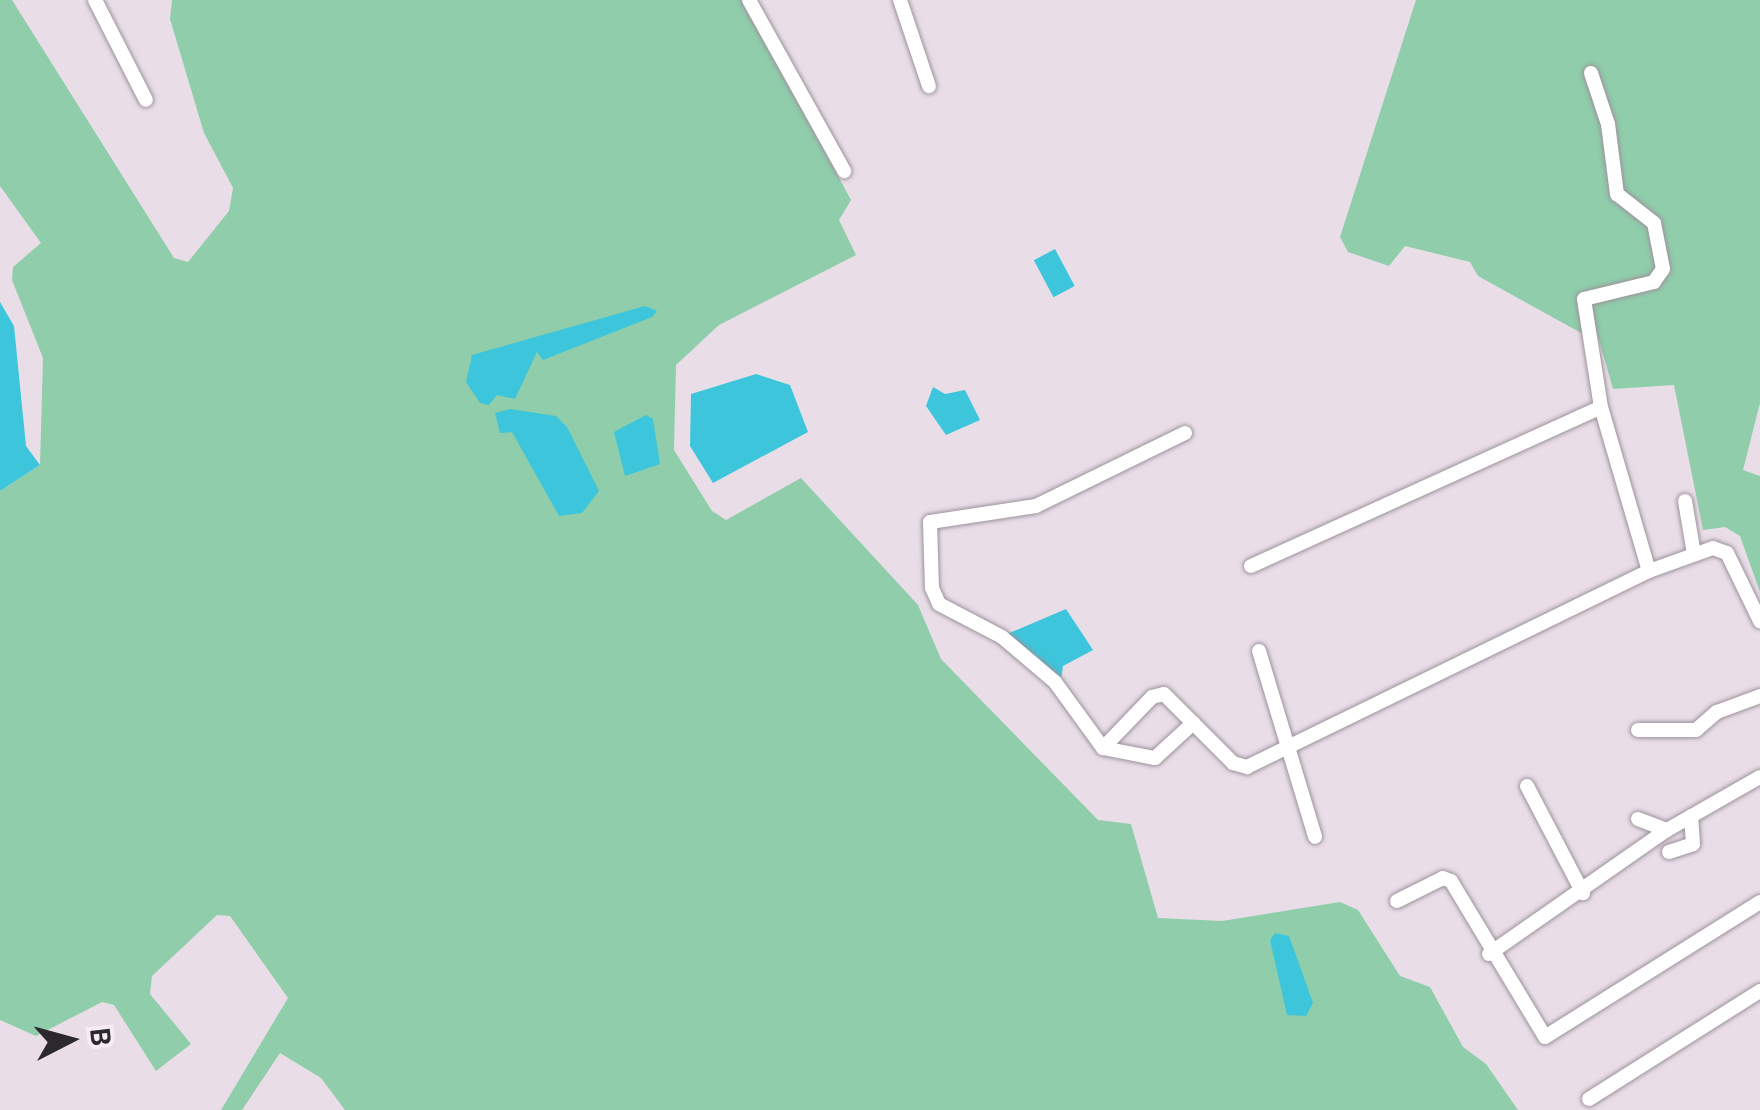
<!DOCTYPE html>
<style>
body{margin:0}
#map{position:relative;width:1760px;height:1110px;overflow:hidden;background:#e9dee8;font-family:"DM Sans",sans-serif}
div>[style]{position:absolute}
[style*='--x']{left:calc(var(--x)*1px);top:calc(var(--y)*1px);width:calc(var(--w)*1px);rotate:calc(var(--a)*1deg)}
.green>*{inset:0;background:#8fcdab}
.water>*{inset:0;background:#3dc6db;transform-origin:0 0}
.roads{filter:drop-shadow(0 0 2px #9d929c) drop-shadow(0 0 2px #9d929c)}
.minor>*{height:14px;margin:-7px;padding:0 7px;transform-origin:7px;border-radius:7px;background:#fff}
span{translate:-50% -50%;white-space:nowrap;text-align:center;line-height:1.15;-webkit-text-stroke:8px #f7ebf6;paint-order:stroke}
.north{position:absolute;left:20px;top:990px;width:100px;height:100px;-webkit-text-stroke:8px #f7ebf6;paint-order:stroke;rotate:84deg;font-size:28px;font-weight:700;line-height:40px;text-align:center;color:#2d282c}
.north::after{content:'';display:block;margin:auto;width:35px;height:45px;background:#2d282c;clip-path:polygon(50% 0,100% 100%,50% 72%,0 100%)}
</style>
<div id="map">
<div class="green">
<div style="clip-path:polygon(0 0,12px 0,174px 258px,188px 262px,229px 211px,233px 188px,204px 133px,170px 19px,172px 0,743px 0,851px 200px,839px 220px,856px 255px,719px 325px,676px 365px,674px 450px,712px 511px,726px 520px,801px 478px,918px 605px,941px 659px,1098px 820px,1131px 824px,1158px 918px,1222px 921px,1340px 902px,1358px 910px,1400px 976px,1430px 987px,1463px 1047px,1486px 1064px,1518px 1110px,345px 1110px,321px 1078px,280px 1053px,242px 1110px,221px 1110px,288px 998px,230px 916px,217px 915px,152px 976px,150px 994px,191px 1044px,156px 1071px,114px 1005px,102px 1002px,36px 1036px,0 1020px,0 491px,40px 465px,43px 358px,12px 280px,13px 267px,41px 243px,0 186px)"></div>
<div style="clip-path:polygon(1416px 0,1760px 0,1760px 403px,1743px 470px,1760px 476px,1760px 592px,1740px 536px,1725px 527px,1703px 530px,1674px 385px,1613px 389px,1597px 333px,1583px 334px,1478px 276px,1470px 262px,1405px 246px,1389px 266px,1348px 252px,1340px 237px)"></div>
</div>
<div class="water">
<div style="left:1055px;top:249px;width:42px;height:24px;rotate:62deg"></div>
<div style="clip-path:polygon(0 302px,14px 326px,26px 446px,40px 465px,0 491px)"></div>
<div style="clip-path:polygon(645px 306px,657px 311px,652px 317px,543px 360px,537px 352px,515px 399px,497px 395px,489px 405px,480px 403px,466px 382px,472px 355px)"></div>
<div style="clip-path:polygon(756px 374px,790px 385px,808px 432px,713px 483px,690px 446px,691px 394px)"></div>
<div style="clip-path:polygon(933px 387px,945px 394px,965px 390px,980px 420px,946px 435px,926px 406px)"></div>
<div style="clip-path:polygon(510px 409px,556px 416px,567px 427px,599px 491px,582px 513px,559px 516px,512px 432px,500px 433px,495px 413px)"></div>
<div style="clip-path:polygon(646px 415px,653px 419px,660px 464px,625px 476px,614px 432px)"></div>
<div style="clip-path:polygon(1066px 609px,1093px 650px,1063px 666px,1061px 679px,1007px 634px)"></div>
<div style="clip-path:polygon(1275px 933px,1289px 936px,1313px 1003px,1306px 1016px,1287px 1015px,1270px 940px)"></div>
</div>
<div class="roads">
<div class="minor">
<div style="--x:95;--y:0;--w:112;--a:63"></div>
<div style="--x:749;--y:0;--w:196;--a:60.9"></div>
<div style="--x:900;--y:0;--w:91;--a:71.4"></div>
<div style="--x:1591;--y:73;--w:54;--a:71.6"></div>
<div style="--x:1608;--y:124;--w:71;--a:82.7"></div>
<div style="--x:1617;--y:194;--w:47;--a:38.1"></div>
<div style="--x:1654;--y:223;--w:47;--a:78.9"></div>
<div style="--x:1663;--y:269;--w:16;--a:125"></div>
<div style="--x:1654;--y:282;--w:72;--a:166.3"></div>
<div style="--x:1584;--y:299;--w:109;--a:81.1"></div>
<div style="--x:1185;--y:433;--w:166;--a:153.9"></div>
<div style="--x:1036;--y:506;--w:107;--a:171.4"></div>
<div style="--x:930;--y:522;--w:66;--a:88.3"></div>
<div style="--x:932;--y:588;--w:17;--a:66"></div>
<div style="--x:939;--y:604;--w:71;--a:27.6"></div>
<div style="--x:1002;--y:637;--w:70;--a:40.3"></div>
<div style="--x:1055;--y:682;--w:82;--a:54"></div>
<div style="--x:1103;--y:748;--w:53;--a:10.9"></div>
<div style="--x:1155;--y:758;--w:52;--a:-42.6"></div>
<div style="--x:1685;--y:501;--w:54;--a:80.4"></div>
<div style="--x:1251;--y:566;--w:384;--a:-24.4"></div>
<div style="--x:1601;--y:407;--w:171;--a:73.7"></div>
<div style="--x:1259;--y:651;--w:194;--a:73.2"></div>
<div style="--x:1638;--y:730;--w:58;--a:0"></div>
<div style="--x:1696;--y:730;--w:28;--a:-41"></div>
<div style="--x:1717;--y:712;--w:46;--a:-20.4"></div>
<div style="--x:1103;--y:748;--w:71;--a:-46.1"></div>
<div style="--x:1152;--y:697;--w:12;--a:-14"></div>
<div style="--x:1164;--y:694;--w:98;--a:45"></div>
<div style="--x:1233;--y:763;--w:15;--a:16"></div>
<div style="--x:1247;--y:767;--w:447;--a:-26"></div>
<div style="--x:1649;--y:571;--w:68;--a:-19.8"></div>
<div style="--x:1713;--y:548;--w:15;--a:20"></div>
<div style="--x:1727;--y:553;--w:76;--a:64.1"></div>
<div style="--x:1527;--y:786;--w:121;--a:62.4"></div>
<div style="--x:1638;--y:819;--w:31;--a:21"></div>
<div style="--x:1669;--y:852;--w:25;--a:-18"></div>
<div style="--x:1693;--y:844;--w:28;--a:-94"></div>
<div style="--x:1397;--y:901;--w:51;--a:-26.6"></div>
<div style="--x:1443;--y:878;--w:9;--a:21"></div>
<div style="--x:1451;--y:881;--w:182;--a:58.9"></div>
<div style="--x:1545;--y:1037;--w:254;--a:-32.1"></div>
<div style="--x:1489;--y:954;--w:217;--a:-34.9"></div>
<div style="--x:1667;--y:830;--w:107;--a:-29.7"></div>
<div style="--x:1589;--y:1099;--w:202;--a:-32.3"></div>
</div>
</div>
<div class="north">B</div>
</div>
